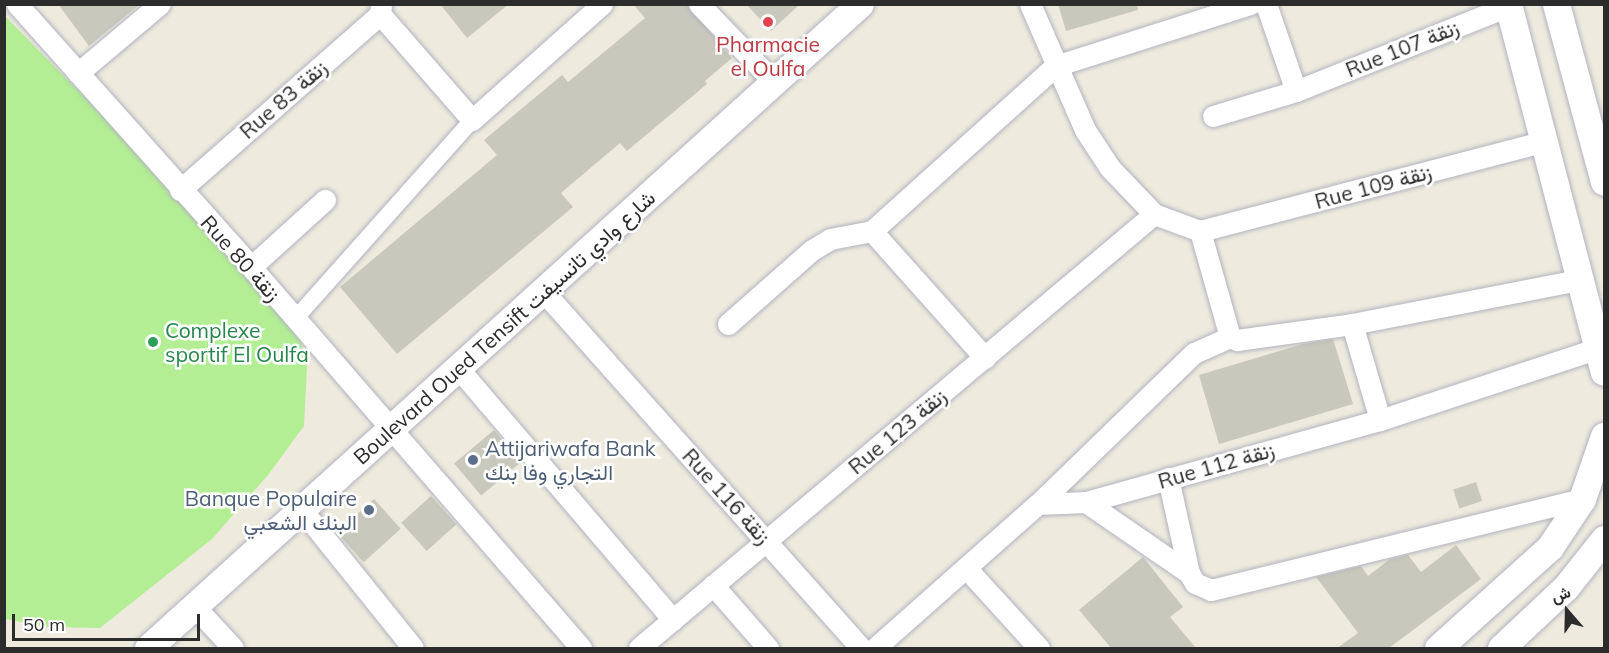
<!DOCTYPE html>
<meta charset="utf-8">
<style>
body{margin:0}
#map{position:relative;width:1609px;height:653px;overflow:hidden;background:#eeebde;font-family:Mulish,Vazirmatn,sans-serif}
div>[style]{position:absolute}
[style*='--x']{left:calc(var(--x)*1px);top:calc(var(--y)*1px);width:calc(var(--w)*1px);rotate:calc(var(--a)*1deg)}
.pitch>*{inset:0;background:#b3ee94}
.building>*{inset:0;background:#c9c8bc;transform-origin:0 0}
.roads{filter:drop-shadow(0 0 2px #b2b2c0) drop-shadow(0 0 2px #b2b2c0)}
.pedestrian>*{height:16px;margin:-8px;padding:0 8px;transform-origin:8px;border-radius:8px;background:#fff}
.minor>*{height:21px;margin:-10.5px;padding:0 10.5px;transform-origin:10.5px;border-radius:10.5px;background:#fff}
.tertiary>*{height:27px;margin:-13.5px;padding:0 13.5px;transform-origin:13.5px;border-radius:13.5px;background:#fff}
.dots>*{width:16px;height:16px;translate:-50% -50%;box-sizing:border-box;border:3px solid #fff;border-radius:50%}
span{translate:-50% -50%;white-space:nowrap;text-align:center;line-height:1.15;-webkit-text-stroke:5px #fff;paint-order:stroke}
.health-label{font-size:21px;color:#be3a42}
.street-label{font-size:21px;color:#2c2c2c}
.leisure-label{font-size:21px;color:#27864d}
.left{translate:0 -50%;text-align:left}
.service-label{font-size:21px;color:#4e5e75}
.right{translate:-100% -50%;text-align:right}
.frame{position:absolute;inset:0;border:6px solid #2c2c2c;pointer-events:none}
.north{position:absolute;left:1537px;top:581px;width:60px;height:60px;-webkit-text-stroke:4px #fff;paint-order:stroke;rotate:340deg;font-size:16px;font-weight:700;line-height:24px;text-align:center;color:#2c2c2c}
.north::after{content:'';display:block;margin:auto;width:21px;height:27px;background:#2c2c2c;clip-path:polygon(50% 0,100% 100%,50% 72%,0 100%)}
.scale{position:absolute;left:12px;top:614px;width:188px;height:27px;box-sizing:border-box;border:3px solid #2c2c2c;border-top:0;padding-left:8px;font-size:18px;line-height:21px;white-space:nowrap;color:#2c2c2c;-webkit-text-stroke:4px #fff;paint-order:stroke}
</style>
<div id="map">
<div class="pitch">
<div style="clip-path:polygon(4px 15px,208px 223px,295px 320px,307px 365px,304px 426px,268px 475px,212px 539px,100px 628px,49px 627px,5px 619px)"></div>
</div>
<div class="building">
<div style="clip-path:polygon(58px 4px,140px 4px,89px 46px)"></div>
<div style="clip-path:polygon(440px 4px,509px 4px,467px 38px)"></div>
<div style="clip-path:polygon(633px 4px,687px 4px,732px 58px,705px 81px,707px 84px,627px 151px,620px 143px,561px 193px,573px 207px,397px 354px,340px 287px,497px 155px,484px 140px,562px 75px,568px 82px,645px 18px)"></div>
<div style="clip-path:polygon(746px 4px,800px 4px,771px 31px)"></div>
<div style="clip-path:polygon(1058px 4px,1137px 4px,1138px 10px,1066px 31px)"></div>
<div style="clip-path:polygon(1333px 339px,1353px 404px,1219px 444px,1199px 375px,1303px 344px)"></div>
<div style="left:494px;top:430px;width:42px;height:52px;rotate:50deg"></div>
<div style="left:1476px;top:482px;width:20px;height:24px;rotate:72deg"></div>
<div style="left:431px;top:496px;width:38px;height:40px;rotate:48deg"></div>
<div style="left:374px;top:499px;width:40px;height:50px;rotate:48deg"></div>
<div style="clip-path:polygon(1456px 545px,1481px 579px,1389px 648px,1337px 648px,1358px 633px,1316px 577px,1361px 566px,1368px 576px,1390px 559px,1408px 555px,1421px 572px)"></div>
<div style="clip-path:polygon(1143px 557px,1183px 607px,1170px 617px,1196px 648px,1111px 648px,1079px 610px)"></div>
</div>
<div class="roads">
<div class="pedestrian">
<div style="--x:295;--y:319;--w:266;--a:-48.3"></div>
</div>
<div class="minor">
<div style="--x:17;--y:4;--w:352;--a:48.3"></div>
<div style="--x:251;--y:267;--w:504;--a:49.1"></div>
<div style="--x:699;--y:4;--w:108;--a:46.1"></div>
<div style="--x:1030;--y:4;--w:137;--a:66.4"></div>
<div style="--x:1085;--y:130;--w:45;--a:56.7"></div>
<div style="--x:1110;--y:168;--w:64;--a:46.3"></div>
<div style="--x:1154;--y:214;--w:49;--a:20.3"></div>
<div style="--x:1200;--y:231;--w:110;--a:74.2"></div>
<div style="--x:1230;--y:337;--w:8;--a:23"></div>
<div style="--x:1237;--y:340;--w:116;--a:-7.9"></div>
<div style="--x:1352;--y:324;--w:235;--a:-11"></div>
<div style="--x:1266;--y:4;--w:92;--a:71"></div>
<div style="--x:380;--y:14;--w:140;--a:49"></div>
<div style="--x:472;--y:120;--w:174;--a:-41.7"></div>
<div style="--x:78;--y:73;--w:107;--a:-40.1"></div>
<div style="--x:1213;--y:116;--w:87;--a:-16.8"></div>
<div style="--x:1296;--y:91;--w:228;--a:-21.8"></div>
<div style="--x:180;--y:190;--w:266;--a:-41.3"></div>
<div style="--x:380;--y:14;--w:10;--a:-84"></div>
<div style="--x:872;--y:231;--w:170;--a:48.3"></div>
<div style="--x:1200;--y:231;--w:357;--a:-14.6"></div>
<div style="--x:251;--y:267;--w:100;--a:-42.2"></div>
<div style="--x:543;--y:291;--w:478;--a:48.3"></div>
<div style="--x:728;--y:324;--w:112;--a:-41.4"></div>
<div style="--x:812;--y:250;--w:21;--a:-31"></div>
<div style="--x:830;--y:239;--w:43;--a:-10.8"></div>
<div style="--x:872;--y:231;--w:246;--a:-42"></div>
<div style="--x:1055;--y:66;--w:205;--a:-17.6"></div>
<div style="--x:1352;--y:324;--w:100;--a:73.7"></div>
<div style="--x:458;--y:368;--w:331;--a:49.5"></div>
<div style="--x:1168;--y:478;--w:97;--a:77.5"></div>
<div style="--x:1189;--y:573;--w:12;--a:59"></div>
<div style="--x:1195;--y:583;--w:17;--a:24"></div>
<div style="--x:1211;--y:590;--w:382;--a:-13.8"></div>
<div style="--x:1086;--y:502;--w:125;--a:34.6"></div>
<div style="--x:1038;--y:504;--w:217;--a:-44.1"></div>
<div style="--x:1194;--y:353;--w:39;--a:-24"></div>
<div style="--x:302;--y:510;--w:177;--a:51.2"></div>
<div style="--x:967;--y:569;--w:107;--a:47.7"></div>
<div style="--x:713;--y:585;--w:84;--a:48.9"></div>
<div style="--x:195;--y:607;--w:56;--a:47.2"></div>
<div style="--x:639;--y:648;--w:673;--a:-40.12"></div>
<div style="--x:875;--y:648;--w:217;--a:-41.5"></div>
<div style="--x:1038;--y:504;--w:48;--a:-2.4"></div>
<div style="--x:1086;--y:502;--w:305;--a:-15.6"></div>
<div style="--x:1380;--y:420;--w:231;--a:-18.2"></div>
</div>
<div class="tertiary">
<div style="--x:1508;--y:4;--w:380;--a:75.4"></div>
<div style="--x:1556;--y:4;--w:184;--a:74.9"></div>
<div style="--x:148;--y:648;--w:960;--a:-42.13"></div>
<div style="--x:1438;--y:648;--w:151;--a:-42"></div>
<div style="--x:1550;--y:547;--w:58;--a:-56.3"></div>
<div style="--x:1582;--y:499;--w:67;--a:-70.8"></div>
<div style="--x:1501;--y:648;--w:89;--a:-43.2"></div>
<div style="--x:1566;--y:587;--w:61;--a:-51.6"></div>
</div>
</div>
<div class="dots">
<div style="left:768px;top:22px;background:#e0444e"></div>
<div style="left:153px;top:342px;background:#2e9e5b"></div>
<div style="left:473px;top:460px;background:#5c6f8a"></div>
<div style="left:369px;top:510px;background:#5c6f8a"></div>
</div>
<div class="health-label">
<span style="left:768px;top:56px">Pharmacie<br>el Oulfa</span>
</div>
<div class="street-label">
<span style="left:1402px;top:48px;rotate:-22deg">Rue 107 زنقة</span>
<span style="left:283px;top:99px;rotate:-41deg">Rue 83 زنقة</span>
<span style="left:1373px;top:186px;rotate:-15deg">Rue 109 زنقة</span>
<span style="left:241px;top:258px;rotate:48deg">Rue 80 زنقة</span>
<span style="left:504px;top:327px;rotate:-42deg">Boulevard Oued Tensift شارع وادي تانسيفت</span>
<span style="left:897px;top:431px;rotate:-40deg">Rue 123 زنقة</span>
<span style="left:1216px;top:465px;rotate:-16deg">Rue 112 زنقة</span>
<span style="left:727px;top:496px;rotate:48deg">Rue 116 زنقة</span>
</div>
<div class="leisure-label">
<span class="left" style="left:165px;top:342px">Complexe<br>sportif El Oulfa</span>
</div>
<div class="service-label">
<span class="left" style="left:485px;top:460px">Attijariwafa Bank<br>التجاري وفا بنك</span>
<span class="right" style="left:357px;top:510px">Banque Populaire<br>البنك الشعبي</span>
</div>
<div class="frame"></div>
<div class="north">ش</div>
<div class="scale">50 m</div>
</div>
